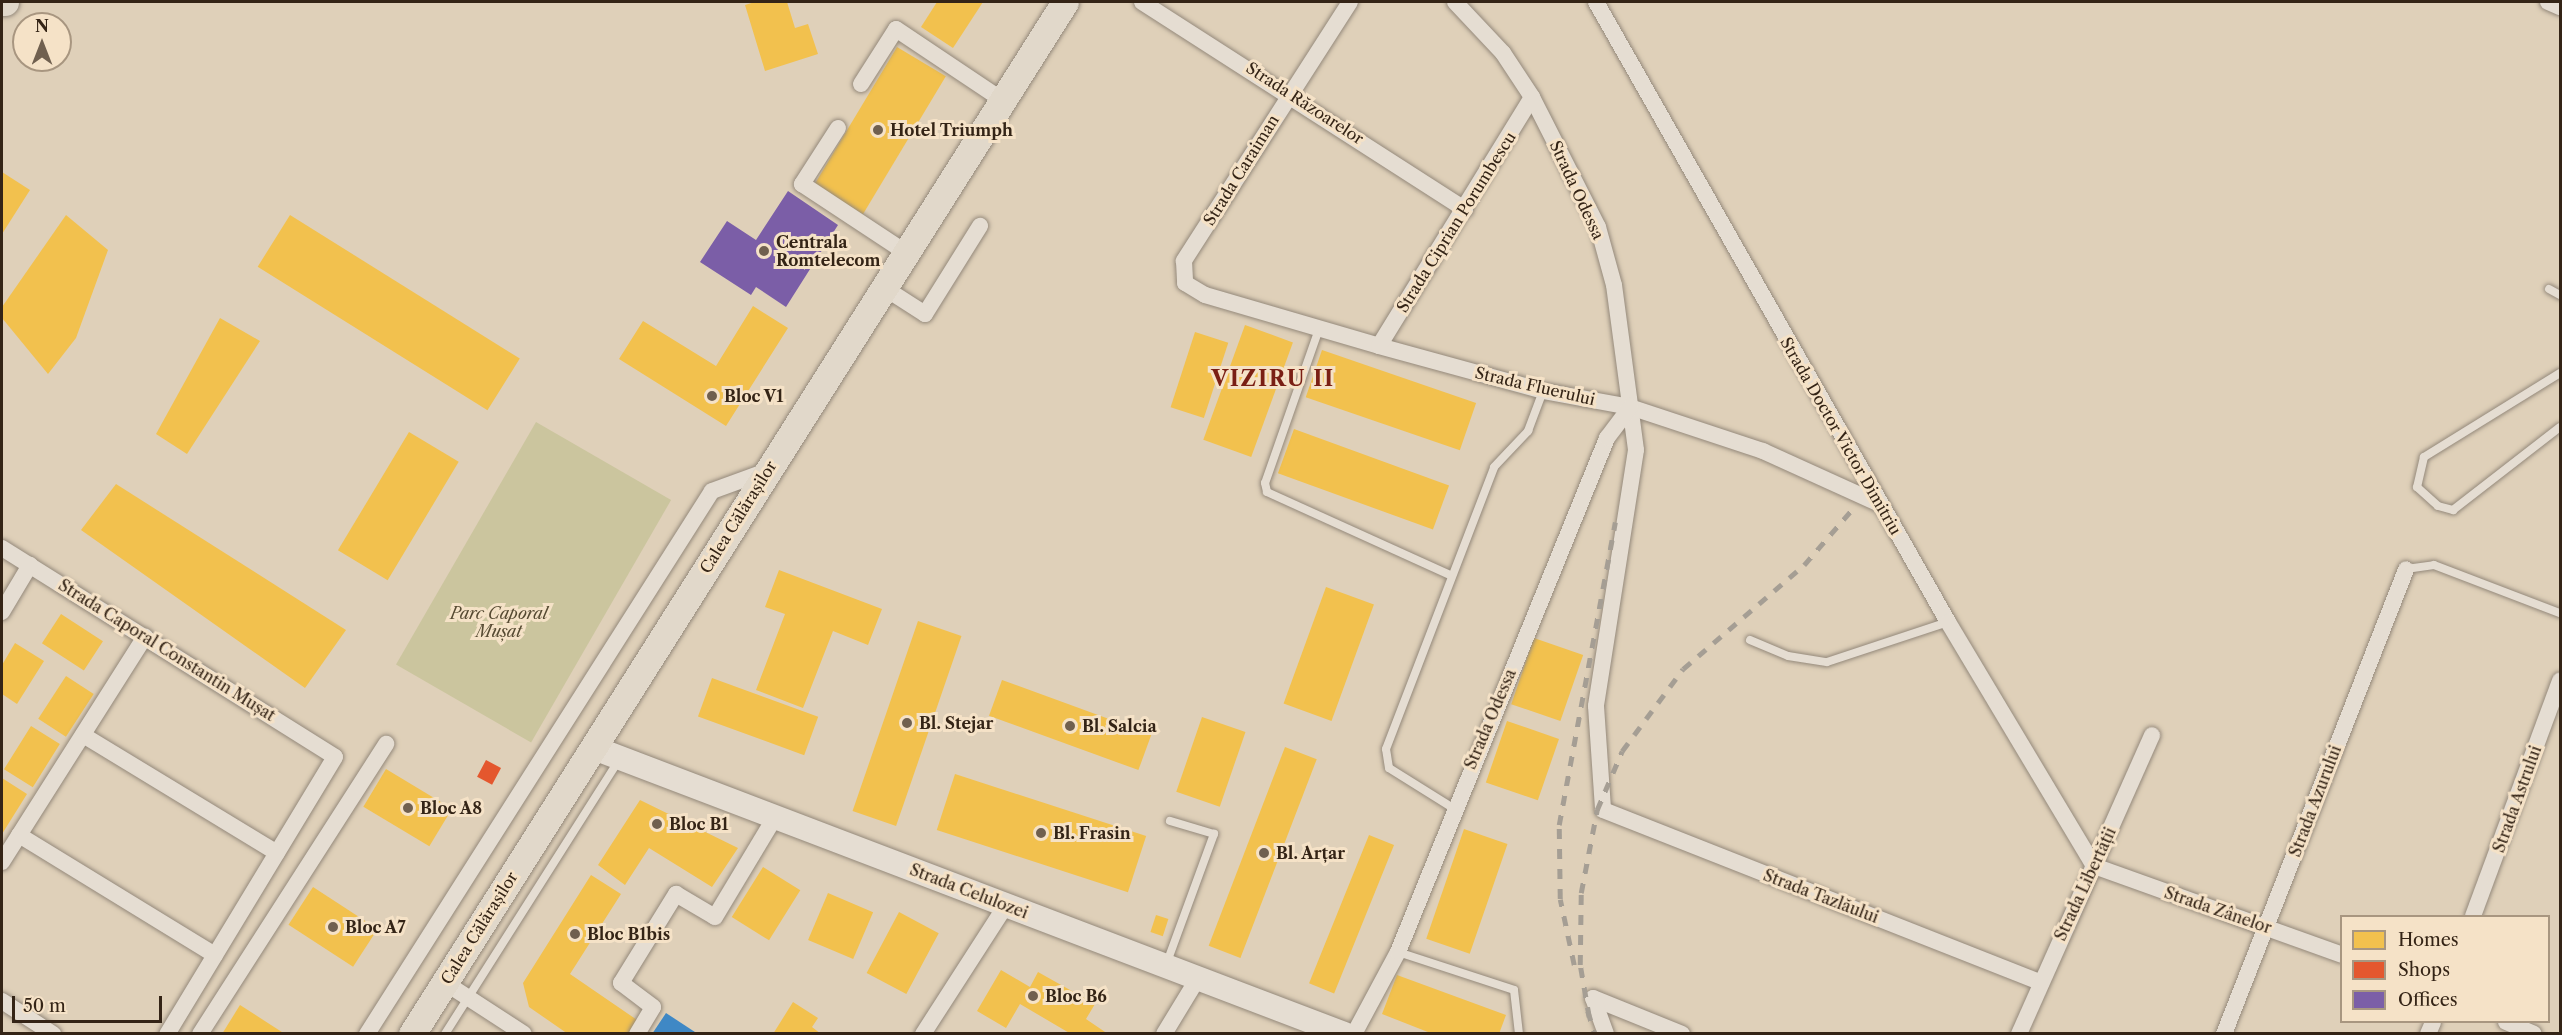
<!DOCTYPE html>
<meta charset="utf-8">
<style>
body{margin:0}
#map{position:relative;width:2562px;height:1035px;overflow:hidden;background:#dfd0b9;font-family:"Libre Caslon Text",serif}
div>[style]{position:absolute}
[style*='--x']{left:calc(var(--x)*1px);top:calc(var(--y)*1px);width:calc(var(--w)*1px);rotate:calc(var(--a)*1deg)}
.green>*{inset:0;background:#cbc59e;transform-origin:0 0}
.homes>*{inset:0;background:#f2c14e;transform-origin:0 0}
.shops>*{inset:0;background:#e4572e;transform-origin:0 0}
.offices>*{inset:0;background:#7b5ea7}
.schools>*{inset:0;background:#3f88c5}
.roads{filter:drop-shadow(0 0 2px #94897b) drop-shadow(0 0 2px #94897b)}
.lane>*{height:8px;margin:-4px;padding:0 4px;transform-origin:4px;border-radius:4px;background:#e5ddd2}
.street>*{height:16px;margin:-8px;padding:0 8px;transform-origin:8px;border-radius:8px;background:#e5ddd2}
.secondary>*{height:24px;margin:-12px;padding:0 12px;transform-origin:12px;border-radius:12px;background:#e5ddd2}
.primary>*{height:27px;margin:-13.5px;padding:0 13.5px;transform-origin:13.5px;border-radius:13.5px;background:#e1d8ca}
.rail>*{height:4.5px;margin-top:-2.25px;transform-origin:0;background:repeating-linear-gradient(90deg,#a59e94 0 10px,transparent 0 20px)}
.dots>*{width:16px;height:16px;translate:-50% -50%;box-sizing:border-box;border:3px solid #f5e2c7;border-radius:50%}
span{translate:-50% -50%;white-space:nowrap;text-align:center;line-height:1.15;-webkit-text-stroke:6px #f5e2c7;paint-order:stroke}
.street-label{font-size:16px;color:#342416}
.poi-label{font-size:16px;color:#342416;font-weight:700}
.left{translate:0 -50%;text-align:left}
.park-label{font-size:16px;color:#564a32;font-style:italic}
.district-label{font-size:22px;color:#7a1f14;font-weight:700;letter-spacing:1.5px}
.frame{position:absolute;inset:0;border:3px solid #342416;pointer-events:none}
.legend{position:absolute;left:2340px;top:915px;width:210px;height:108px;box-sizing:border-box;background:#f5e2c7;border:2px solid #a89680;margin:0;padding:8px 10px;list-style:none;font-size:18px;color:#342416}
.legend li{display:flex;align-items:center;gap:12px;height:30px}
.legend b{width:30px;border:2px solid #a89680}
.north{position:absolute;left:12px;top:12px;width:60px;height:60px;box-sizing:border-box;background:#f5e2c7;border:2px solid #a89680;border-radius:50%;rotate:0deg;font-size:16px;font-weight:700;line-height:24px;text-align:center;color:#342416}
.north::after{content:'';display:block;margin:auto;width:21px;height:27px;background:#70604f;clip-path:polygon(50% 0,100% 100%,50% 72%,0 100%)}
.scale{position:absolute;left:12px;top:996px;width:150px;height:27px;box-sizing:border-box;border:3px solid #342416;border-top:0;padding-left:8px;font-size:18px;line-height:21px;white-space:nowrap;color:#342416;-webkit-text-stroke:4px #f5e2c7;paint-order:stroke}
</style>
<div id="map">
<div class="green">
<div style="left:536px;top:422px;width:156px;height:280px;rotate:30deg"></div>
</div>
<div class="homes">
<div style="clip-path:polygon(755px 2px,787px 2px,795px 28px,808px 24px,818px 54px,765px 71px,745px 5px)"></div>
<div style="clip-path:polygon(937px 2px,983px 2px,953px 48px,921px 27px)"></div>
<div style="left:897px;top:47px;width:57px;height:161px;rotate:31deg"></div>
<div style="clip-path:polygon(2px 172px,30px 190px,2px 234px)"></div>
<div style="clip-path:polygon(66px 215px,108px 250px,76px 338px,48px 374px,2px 318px,2px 307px)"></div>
<div style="left:290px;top:215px;width:271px;height:61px;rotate:32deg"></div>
<div style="clip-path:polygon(753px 306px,788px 328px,726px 426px,619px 359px,643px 321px,716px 366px)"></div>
<div style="clip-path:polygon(220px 318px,260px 341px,187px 454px,156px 434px)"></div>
<div style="left:1245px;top:325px;width:51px;height:122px;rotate:20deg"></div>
<div style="left:1195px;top:332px;width:35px;height:79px;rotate:18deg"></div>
<div style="left:1322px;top:350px;width:163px;height:50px;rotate:19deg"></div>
<div style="left:1294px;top:429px;width:165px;height:47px;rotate:20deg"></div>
<div style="left:409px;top:432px;width:58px;height:138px;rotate:31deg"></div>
<div style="clip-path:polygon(116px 484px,346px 630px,305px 688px,81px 530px)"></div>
<div style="clip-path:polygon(779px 570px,882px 609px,868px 645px,833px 631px,803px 708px,756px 690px,785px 614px,765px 607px)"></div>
<div style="left:1326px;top:587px;width:51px;height:124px;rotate:20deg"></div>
<div style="left:61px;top:614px;width:50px;height:35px;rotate:33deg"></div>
<div style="left:918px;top:621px;width:46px;height:201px;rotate:19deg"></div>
<div style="left:1534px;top:638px;width:52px;height:70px;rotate:19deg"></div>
<div style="clip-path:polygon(15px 643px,44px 661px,17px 704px,2px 694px,2px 665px)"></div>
<div style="left:66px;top:676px;width:33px;height:51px;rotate:33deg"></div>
<div style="left:712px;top:678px;width:113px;height:41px;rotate:20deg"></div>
<div style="left:1002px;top:680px;width:159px;height:38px;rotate:20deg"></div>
<div style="left:1202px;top:717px;width:46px;height:79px;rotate:19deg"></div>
<div style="left:1507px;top:721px;width:55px;height:65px;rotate:19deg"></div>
<div style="left:31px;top:726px;width:34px;height:51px;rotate:32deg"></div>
<div style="left:1285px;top:747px;width:34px;height:213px;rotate:21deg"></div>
<div style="left:386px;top:769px;width:77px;height:44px;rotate:31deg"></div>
<div style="left:955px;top:774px;width:201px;height:59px;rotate:18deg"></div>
<div style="clip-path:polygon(2px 778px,27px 794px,2px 834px)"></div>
<div style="clip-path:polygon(640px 800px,738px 848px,712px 887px,649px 848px,625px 885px,598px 865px)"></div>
<div style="left:1464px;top:829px;width:46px;height:116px;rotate:19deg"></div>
<div style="left:1369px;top:835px;width:27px;height:160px;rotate:22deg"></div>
<div style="left:763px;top:867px;width:44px;height:59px;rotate:32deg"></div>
<div style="clip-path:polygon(591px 875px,621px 894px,570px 974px,640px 1022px,633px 1034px,568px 1034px,529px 1007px,523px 983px)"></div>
<div style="left:313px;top:887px;width:77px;height:45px;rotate:33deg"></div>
<div style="left:828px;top:893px;width:49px;height:51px;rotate:23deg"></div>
<div style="left:899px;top:912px;width:45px;height:69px;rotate:28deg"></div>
<div style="left:1156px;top:915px;width:13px;height:18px;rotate:18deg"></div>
<div style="clip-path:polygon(1001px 970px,1030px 987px,1038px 972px,1095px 1004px,1086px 1019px,1108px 1034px,1071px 1034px,1020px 1004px,1006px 1028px,977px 1011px)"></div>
<div style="clip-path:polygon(1397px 975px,1506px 1015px,1499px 1034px,1433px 1034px,1382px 1014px)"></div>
<div style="clip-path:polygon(793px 1002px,818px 1018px,812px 1027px,821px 1034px,773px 1034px)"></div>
<div style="clip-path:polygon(240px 1005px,285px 1034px,222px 1034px)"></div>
</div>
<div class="shops">
<div style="left:486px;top:760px;width:17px;height:19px;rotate:28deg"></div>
</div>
<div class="offices">
<div style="clip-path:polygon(788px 191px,838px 225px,786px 307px,756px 287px,751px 295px,700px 262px,727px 221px,756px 240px)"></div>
</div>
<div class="schools">
<div style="clip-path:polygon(666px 1013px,698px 1034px,652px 1034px)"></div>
</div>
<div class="roads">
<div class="lane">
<div style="--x:2549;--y:289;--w:13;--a:29"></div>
<div style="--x:1319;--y:329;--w:163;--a:109.3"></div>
<div style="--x:1265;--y:483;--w:9;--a:77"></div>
<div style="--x:1267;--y:492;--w:203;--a:24.4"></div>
<div style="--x:2560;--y:373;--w:160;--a:148.3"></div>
<div style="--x:2424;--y:457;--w:31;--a:103"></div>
<div style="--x:2417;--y:487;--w:28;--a:42"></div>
<div style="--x:2438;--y:506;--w:16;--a:15"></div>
<div style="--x:2453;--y:510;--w:135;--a:-37.8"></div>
<div style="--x:2406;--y:569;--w:28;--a:-8"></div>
<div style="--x:2434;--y:565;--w:135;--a:20.9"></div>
<div style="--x:1750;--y:640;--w:41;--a:22.8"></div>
<div style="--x:1788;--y:656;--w:39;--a:9"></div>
<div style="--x:1827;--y:662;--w:127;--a:-18.3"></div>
<div style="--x:1453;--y:808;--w:75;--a:-148"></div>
<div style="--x:1389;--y:768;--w:19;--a:-99"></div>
<div style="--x:1386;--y:749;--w:302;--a:-69"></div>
<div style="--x:1494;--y:467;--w:50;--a:-46.6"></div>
<div style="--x:1528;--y:431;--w:43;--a:-69.4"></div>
<div style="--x:1398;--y:952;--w:122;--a:18.1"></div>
<div style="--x:1514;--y:990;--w:44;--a:83.5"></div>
<div style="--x:1166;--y:965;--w:140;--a:-69.9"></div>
<div style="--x:1214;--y:834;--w:46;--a:-163.5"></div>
<div style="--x:445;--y:1034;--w:323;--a:-57.6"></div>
</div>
<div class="street">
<div style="--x:1142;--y:2;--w:384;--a:32.7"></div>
<div style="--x:1350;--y:2;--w:308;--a:122.7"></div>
<div style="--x:1184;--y:261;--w:22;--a:87"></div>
<div style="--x:1185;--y:283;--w:23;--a:31"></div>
<div style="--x:1205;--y:295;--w:181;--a:16.3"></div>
<div style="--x:1379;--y:346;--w:170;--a:15.3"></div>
<div style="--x:1543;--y:391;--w:88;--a:10.4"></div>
<div style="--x:1630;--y:407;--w:140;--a:18.3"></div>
<div style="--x:1763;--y:451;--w:128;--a:24.4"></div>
<div style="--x:1455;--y:2;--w:70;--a:46.7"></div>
<div style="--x:1503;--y:53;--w:53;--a:56.6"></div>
<div style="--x:1532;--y:97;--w:146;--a:63.1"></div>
<div style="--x:1598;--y:227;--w:60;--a:74.6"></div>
<div style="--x:1614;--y:285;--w:166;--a:82.4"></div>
<div style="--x:1636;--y:450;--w:259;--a:98.9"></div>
<div style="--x:1596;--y:706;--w:104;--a:86.1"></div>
<div style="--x:1603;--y:810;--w:469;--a:21.5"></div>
<div style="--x:1596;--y:2;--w:713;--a:60.41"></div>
<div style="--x:1948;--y:622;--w:284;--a:59.1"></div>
<div style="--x:2094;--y:866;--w:263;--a:19.7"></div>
<div style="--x:2548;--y:2;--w:13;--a:23"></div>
<div style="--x:861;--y:84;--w:65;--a:-57.5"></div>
<div style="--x:896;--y:29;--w:128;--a:33.8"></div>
<div style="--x:838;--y:128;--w:67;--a:122.7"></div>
<div style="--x:802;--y:184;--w:123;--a:33.4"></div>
<div style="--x:883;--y:287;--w:50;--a:32.7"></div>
<div style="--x:925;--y:314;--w:104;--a:-58"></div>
<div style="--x:1379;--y:346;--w:292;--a:-58.4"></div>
<div style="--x:2;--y:548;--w:393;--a:32.1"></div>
<div style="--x:335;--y:757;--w:324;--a:121.2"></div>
<div style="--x:2;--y:612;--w:55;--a:-59.2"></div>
<div style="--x:83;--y:735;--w:227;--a:31.3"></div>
<div style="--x:19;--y:835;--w:230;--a:31.5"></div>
<div style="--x:2;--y:862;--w:267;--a:-57.6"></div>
<div style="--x:2473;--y:916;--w:251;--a:-69.7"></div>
<div style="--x:444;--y:982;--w:95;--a:33"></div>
<div style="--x:1593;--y:998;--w:96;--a:22"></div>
<div style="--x:1593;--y:998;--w:38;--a:70"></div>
<div style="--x:2;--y:1001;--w:61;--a:32.9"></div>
<div style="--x:2506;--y:1022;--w:30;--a:23"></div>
<div style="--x:200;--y:1034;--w:345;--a:-57.3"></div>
<div style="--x:367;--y:1034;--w:643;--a:-57.57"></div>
<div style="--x:712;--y:491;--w:59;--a:-20"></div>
<div style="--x:637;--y:1034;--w:31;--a:-59"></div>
<div style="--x:653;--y:1007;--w:40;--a:-143"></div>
<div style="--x:621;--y:983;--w:105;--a:-58.3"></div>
<div style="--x:676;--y:894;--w:45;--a:30.5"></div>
<div style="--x:715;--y:917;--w:117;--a:-59"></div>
<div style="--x:923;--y:1034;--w:153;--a:-57.2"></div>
<div style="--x:1164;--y:1034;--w:66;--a:-58.7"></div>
<div style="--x:1354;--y:1034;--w:93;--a:-61.8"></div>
<div style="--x:1398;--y:952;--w:555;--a:-67.87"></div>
<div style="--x:1607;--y:438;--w:39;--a:-53"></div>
<div style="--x:2019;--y:1034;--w:327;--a:-66"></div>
<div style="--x:2224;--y:1034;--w:499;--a:-68.6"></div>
<div style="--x:2428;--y:1034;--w:13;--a:-67"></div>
</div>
<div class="secondary">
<div style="--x:594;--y:748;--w:803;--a:20.87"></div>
</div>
<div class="primary">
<div style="--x:2;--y:2;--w:3;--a:0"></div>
<div style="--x:412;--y:1034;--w:1221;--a:-57.68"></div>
</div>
</div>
<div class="rail">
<div style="--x:1574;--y:965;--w:67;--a:-102"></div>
<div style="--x:1560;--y:899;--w:74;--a:-90.8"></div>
<div style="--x:1559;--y:825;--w:308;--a:-79.5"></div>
<div style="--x:1588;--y:1011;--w:24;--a:73"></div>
<div style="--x:1589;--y:1017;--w:53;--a:-99.8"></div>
<div style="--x:1580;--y:965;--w:72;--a:-89.2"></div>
<div style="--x:1581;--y:893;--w:85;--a:-79.1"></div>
<div style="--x:1597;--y:810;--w:64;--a:-67"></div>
<div style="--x:1622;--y:751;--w:102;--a:-53.4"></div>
<div style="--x:1683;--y:669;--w:160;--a:-40.7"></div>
<div style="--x:1804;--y:565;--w:79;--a:-49.1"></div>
</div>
<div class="dots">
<div style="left:878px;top:130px;background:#70604f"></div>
<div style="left:764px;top:251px;background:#70604f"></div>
<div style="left:712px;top:396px;background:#70604f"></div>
<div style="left:907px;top:723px;background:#70604f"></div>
<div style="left:1070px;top:726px;background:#70604f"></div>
<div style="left:408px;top:808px;background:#70604f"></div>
<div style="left:657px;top:824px;background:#70604f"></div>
<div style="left:1041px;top:833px;background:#70604f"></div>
<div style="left:1264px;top:853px;background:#70604f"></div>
<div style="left:333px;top:927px;background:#70604f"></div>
<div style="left:575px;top:934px;background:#70604f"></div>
<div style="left:1033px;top:996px;background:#70604f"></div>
</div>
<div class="street-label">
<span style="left:1305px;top:103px;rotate:33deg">Strada Răzoarelor</span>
<span style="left:1241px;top:170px;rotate:-58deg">Strada Caraiman</span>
<span style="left:1577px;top:190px;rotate:65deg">Strada Odessa</span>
<span style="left:1456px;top:222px;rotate:-58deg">Strada Ciprian Porumbescu</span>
<span style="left:1535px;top:386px;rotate:13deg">Strada Fluerului</span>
<span style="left:1841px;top:436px;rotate:60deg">Strada Doctor Victor Dimitriu</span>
<span style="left:738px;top:517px;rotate:-58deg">Calea Călărașilor</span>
<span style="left:167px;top:650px;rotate:32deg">Strada Caporal Constantin Mușat</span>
<span style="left:1490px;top:719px;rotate:-67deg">Strada Odessa</span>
<span style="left:2517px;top:799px;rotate:-70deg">Strada Astrului</span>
<span style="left:2315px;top:801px;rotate:-69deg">Strada Azurului</span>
<span style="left:2085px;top:884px;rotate:-65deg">Strada Libertății</span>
<span style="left:969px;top:891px;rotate:21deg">Strada Celulozei</span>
<span style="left:1821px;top:896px;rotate:21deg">Strada Tazlăului</span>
<span style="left:2218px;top:910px;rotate:19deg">Strada Zânelor</span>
<span style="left:479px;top:928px;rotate:-58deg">Calea Călărașilor</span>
</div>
<div class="poi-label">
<span class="left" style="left:890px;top:130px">Hotel Triumph</span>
<span class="left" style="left:776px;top:251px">Centrala<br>Romtelecom</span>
<span class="left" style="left:724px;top:396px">Bloc V1</span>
<span class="left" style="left:919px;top:723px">Bl. Stejar</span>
<span class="left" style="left:1082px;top:726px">Bl. Salcia</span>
<span class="left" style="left:420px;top:808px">Bloc A8</span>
<span class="left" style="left:669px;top:824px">Bloc B1</span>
<span class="left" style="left:1053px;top:833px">Bl. Frasin</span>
<span class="left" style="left:1276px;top:853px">Bl. Arțar</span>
<span class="left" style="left:345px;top:927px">Bloc A7</span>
<span class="left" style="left:587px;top:934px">Bloc B1bis</span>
<span class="left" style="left:1045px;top:996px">Bloc B6</span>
</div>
<div class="park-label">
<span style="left:499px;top:622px">Parc Caporal<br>Mușat</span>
</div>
<div class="district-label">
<span style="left:1273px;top:379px">VIZIRU II</span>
</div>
<div class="frame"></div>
<ul class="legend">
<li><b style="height:16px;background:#f2c14e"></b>Homes</li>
<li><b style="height:16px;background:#e4572e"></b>Shops</li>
<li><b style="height:16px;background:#7b5ea7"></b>Offices</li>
</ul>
<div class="north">N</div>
<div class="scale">50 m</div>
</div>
